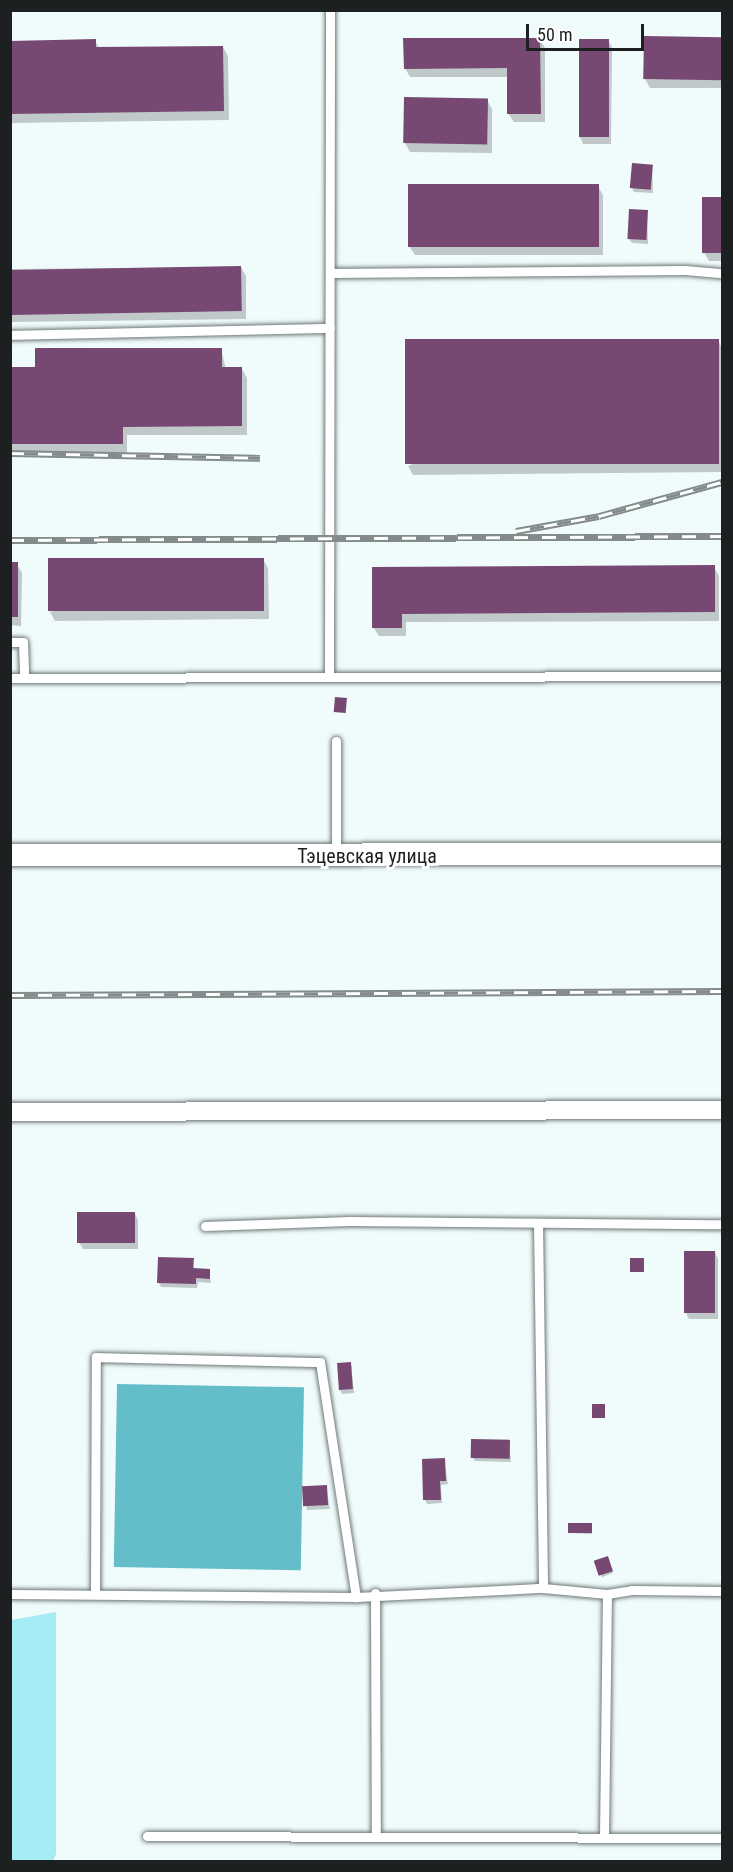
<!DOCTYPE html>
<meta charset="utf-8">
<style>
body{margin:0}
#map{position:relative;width:733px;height:1872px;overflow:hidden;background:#f0fbfc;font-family:"Roboto Condensed",sans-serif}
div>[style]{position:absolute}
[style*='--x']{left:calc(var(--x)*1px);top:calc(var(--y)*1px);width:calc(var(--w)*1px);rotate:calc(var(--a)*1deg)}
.green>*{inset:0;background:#a5ecf5}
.water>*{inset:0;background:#64bec9;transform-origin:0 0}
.shadow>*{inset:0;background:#0003;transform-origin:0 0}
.building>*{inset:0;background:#764872;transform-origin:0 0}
.roads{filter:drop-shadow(0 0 2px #6e7879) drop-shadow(0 0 2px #6e7879)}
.service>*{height:9px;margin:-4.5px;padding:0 4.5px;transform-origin:4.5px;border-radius:4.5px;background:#fff}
.minor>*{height:18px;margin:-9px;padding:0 9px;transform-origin:9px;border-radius:9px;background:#fff}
.tertiary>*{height:22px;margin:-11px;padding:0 11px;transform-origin:11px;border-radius:11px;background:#fff}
.rail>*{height:7px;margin-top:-3.5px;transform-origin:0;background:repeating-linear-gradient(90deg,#fff 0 14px,#838b8b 0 28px);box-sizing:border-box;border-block:2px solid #838b8b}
span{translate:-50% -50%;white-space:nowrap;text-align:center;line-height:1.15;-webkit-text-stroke:6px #fff;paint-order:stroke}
.street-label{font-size:20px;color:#1c2020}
.frame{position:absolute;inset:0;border:12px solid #1c2020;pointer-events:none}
.scale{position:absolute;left:526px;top:24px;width:118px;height:27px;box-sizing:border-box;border:3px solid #1c2020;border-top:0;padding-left:8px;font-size:18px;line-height:21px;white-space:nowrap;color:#1c2020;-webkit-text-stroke:4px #fff;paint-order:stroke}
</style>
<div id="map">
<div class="green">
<div style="clip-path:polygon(56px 1612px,56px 1854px,53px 1861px,11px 1861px,11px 1620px)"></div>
</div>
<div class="water">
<div style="left:117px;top:1384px;width:187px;height:183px;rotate:1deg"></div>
</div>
<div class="shadow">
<div style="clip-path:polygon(645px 38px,722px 38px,722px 88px,650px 88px,645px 79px)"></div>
<div style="clip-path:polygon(540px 39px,545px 48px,545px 122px,514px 122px,508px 113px,508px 77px,410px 77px,405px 68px)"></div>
<div style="clip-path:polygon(580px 40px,608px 40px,612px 47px,611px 144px,583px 144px,580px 137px)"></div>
<div style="clip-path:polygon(95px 41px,100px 49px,223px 47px,228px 56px,229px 120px,10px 123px,10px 42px)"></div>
<div style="clip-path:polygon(487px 100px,492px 109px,492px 153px,410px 152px,405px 143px)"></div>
<div style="clip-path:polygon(652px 166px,653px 193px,634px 192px,632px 188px)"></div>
<div style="clip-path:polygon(598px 186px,603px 195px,603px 255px,415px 255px,409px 246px)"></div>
<div style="clip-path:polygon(704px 199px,722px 199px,722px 261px,709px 261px,704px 252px)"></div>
<div style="clip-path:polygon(647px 211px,648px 244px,632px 243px,629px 239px)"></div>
<div style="clip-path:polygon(241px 267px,246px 276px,246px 319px,10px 322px,10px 269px)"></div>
<div style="clip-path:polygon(718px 340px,722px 348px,722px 472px,413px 475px,408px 466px)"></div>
<div style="clip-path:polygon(221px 349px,226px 369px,242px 369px,247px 378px,247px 435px,127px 435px,127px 453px,10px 453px,10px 369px)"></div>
<div style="clip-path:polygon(263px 559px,268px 568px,269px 619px,55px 621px,50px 612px)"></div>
<div style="clip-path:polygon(10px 564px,17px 564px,22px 573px,21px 626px,10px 625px)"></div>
<div style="clip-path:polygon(714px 567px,719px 576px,719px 621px,406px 622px,406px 636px,379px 636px,373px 627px,373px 568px)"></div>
<div style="clip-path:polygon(135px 1214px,138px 1220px,138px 1249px,83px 1249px,79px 1242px)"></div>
<div style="clip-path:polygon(715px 1252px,718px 1259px,718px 1319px,689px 1319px,686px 1313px)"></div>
<div style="clip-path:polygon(193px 1260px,195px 1270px,209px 1270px,211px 1283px,198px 1282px,197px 1288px,161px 1287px,159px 1283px)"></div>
<div style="clip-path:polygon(351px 1364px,354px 1393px,342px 1394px,340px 1390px)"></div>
<div style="clip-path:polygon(509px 1441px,511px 1462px,475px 1461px,472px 1457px)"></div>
<div style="clip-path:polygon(444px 1459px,448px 1484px,441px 1485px,442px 1503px,427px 1504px,425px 1500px)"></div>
<div style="clip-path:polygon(326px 1487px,330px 1509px,307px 1510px,304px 1488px)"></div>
<div style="clip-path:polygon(592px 1526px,592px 1534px,570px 1533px)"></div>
<div style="left:607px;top:1558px;width:16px;height:12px;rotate:68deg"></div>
</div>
<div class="building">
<div style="left:644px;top:36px;width:78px;height:43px;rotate:1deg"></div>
<div style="clip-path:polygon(403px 38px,540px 38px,541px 114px,507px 114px,507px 68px,404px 69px)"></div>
<div style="clip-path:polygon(96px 39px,96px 47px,223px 46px,224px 111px,10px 114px,10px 41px)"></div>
<div style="left:579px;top:39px;width:30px;height:98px"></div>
<div style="left:404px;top:97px;width:84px;height:46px;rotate:1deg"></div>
<div style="left:632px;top:163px;width:21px;height:25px;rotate:5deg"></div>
<div style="left:408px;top:184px;width:191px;height:63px"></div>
<div style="left:722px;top:197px;width:56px;height:20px;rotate:90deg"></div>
<div style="left:629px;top:209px;width:19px;height:30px;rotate:3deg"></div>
<div style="left:241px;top:266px;width:45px;height:231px;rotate:89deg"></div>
<div style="left:719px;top:339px;width:125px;height:314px;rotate:90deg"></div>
<div style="clip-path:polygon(35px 348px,222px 348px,222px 367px,242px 367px,242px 426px,123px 427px,123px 444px,10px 444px,10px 367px,35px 367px)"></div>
<div style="left:264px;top:558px;width:53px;height:216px;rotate:90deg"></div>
<div style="left:10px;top:562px;width:8px;height:55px"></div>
<div style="clip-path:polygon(715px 565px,715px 612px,402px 614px,402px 628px,372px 628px,372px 567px)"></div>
<div style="left:335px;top:697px;width:12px;height:15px;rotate:5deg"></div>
<div style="left:77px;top:1212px;width:58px;height:31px"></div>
<div style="left:684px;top:1251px;width:31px;height:62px"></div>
<div style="clip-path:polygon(158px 1257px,194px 1258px,193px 1268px,210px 1269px,210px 1279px,196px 1278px,196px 1284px,157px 1283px)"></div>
<div style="left:630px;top:1258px;width:14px;height:14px"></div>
<div style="left:351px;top:1362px;width:27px;height:14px;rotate:86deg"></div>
<div style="left:592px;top:1404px;width:13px;height:14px"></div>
<div style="left:471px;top:1439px;width:39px;height:19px;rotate:1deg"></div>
<div style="clip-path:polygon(445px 1458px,446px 1481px,440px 1481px,441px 1500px,423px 1500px,422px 1459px)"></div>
<div style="left:327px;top:1485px;width:20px;height:25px;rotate:87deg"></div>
<div style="left:592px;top:1523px;width:10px;height:24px;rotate:90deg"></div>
<div style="left:608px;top:1556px;width:16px;height:15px;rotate:72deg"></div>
</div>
<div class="roads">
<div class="service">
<div style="--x:330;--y:273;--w:355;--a:-0.5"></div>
<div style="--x:685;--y:270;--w:37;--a:5"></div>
<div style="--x:10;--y:335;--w:320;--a:-1.3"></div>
<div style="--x:10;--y:642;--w:13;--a:0"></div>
<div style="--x:23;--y:642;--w:36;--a:88"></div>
<div style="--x:329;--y:677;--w:667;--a:-89.91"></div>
<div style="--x:10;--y:678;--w:712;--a:-0.16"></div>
<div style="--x:336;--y:741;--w:115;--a:90"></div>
<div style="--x:538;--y:1223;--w:365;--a:89.2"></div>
<div style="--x:205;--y:1226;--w:144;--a:-2"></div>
<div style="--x:349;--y:1221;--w:373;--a:0.5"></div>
<div style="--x:375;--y:1593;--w:244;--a:89.8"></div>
<div style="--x:10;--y:1594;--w:346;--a:0.5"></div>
<div style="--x:356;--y:1597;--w:187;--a:-2.8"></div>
<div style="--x:543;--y:1588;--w:64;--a:5.4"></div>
<div style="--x:607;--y:1594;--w:25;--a:-9"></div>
<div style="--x:632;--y:1590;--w:90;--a:0.6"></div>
<div style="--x:95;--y:1594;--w:237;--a:-89.8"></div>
<div style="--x:96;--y:1357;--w:224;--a:1.3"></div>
<div style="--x:320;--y:1362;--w:238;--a:81.3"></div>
<div style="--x:147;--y:1836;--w:575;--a:0.2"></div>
<div style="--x:604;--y:1837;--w:243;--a:-89.3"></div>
</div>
<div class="minor">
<div style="--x:10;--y:1112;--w:712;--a:-0.16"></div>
</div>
<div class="tertiary">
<div style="--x:10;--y:855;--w:712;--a:-0.08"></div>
</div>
</div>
<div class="rail">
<div style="--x:10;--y:453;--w:250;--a:1.1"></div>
<div style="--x:516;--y:531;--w:84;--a:-10.2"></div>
<div style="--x:599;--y:516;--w:128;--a:-15.5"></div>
<div style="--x:10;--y:540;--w:712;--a:-0.32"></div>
<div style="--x:10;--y:995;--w:712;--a:-0.32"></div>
</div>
<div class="street-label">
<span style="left:367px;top:856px">Тэцевская улица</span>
</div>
<div class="frame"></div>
<div class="scale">50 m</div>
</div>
